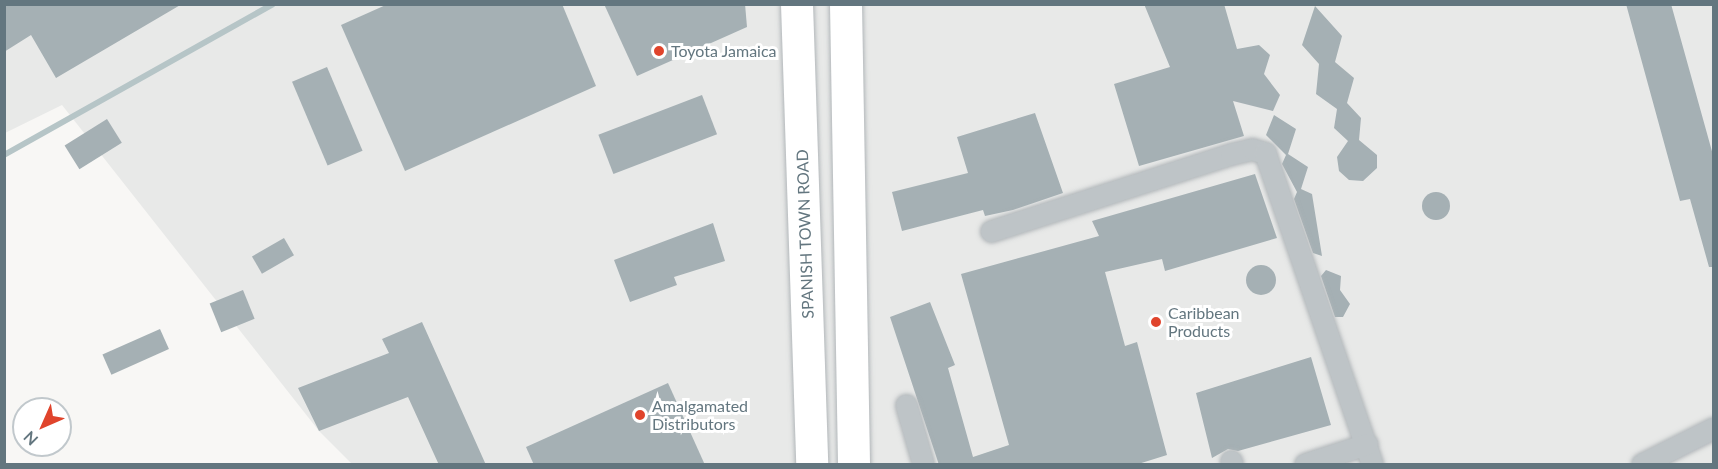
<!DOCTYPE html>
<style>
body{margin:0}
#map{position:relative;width:1718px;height:469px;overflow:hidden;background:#f8f7f5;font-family:Lato,sans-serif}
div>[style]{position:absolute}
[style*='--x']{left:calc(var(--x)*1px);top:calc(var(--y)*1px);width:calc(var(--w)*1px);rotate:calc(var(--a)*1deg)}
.built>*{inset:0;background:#e8e9e8}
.stream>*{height:6px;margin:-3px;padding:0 3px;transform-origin:3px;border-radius:3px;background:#b6c5c7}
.building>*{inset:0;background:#a5b0b4;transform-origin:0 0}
.round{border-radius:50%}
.roads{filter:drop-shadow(0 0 2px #b2b7ba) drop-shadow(0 0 2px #b2b7ba)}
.minor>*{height:21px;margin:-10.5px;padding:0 10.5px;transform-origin:10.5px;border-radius:10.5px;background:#bec4c7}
.highway>*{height:32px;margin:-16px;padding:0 16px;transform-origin:16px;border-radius:16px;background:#fff}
.dots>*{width:16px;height:16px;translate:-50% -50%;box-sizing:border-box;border:3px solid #fff;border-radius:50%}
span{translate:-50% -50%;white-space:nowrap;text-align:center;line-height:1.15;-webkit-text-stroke:6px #fff;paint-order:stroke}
.poi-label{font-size:16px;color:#63767f}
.left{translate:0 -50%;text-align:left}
.street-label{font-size:16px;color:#63767f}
.frame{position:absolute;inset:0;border:6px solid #63767f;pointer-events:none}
.north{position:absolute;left:12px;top:397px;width:60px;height:60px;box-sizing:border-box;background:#fff;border:2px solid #c1c8cc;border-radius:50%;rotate:225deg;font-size:16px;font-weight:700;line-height:24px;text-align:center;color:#63767f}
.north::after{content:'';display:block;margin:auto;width:21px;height:27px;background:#e0442c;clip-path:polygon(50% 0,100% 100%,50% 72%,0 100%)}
</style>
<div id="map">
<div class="built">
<div style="clip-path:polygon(5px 5px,1713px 5px,1713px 464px,352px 464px,319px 431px,62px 105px,5px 133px)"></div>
</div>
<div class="stream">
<div style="--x:4;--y:155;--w:308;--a:-29.3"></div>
</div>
<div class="building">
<div style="clip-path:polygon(4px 4px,182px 4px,56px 78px,31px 35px,4px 52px)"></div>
<div style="clip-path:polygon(388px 4px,562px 4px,596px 86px,405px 171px,341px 25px)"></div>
<div style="clip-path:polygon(604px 4px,745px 4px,747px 27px,637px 76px)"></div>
<div style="clip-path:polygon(1144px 4px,1224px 4px,1237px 49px,1259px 45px,1270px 55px,1264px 74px,1280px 95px,1273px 111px,1233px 101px,1244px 136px,1139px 166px,1114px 84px,1170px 67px)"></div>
<div style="clip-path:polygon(1626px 4px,1671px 4px,1713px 155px,1713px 267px,1709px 267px,1690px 199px,1680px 201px)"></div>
<div style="clip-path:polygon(1315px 6px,1342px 36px,1335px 62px,1354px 78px,1347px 103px,1361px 118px,1359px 140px,1377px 155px,1377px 168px,1363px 181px,1349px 180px,1339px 171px,1337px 157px,1348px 141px,1334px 128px,1337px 109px,1316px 94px,1319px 64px,1302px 45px)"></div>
<div style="left:327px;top:67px;width:91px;height:38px;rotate:67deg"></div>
<div style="left:702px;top:95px;width:42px;height:111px;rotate:69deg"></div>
<div style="clip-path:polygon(1035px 113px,1063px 193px,1013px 210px,985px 216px,983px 210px,902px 231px,892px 192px,968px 173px,957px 137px)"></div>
<div style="clip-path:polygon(1274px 115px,1296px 129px,1288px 154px,1308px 167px,1301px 189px,1312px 194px,1322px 256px,1313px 253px,1294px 199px,1297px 192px,1282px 164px,1286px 155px,1266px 135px)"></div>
<div style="left:107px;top:119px;width:28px;height:50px;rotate:58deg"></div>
<div style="clip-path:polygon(1255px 174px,1277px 238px,1165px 271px,1162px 259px,1105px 272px,1125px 346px,1137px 342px,1167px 455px,1135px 465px,939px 465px,890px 317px,930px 302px,955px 365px,948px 368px,973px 457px,1009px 445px,961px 274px,1099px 236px,1092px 221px)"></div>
<div class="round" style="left:1422px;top:192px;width:28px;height:28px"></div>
<div style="clip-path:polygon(713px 223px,725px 261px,674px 277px,677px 285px,630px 302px,614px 260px)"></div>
<div style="left:284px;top:238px;width:20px;height:37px;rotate:60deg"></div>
<div class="round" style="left:1246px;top:265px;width:30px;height:30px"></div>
<div style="clip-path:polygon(1326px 270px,1341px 276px,1340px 290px,1350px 304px,1343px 317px,1335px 317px,1321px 276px)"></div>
<div style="left:243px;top:290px;width:31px;height:36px;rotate:68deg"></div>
<div style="clip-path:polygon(422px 322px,486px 465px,439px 465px,408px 397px,319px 431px,298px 388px,389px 353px,382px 339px)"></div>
<div style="left:160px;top:329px;width:22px;height:63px;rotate:66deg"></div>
<div style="clip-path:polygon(1311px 357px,1331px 425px,1238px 451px,1228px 449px,1212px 458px,1196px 393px)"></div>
<div style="clip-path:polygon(668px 383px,705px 465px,534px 465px,526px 447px)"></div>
</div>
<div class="roads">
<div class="minor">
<div style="--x:991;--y:231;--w:252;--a:-17.8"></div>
<div style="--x:1231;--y:154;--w:22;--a:-13"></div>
<div style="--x:1252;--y:149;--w:14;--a:17"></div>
<div style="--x:1265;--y:153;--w:329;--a:71"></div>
<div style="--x:906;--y:405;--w:61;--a:73.9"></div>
<div style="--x:1231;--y:461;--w:3;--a:72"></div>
<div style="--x:1305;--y:464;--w:65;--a:-17.9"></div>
<div style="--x:1642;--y:464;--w:80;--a:-26.6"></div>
</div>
<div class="highway">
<div style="--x:797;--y:4;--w:460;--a:88.1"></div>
<div style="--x:846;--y:4;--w:460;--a:89"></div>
</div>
</div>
<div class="dots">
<div style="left:659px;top:51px;background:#e0442c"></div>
<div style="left:1156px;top:322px;background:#e0442c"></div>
<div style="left:640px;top:415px;background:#e0442c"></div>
</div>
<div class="poi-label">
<span class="left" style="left:671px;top:51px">Toyota Jamaica</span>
<span class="left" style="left:1168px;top:322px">Caribbean<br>Products</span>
<span class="left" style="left:652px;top:415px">Amalgamated<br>Distributors</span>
</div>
<div class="street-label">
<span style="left:805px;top:234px;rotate:-92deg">SPANISH TOWN ROAD</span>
</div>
<div class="frame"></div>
<div class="north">N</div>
</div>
